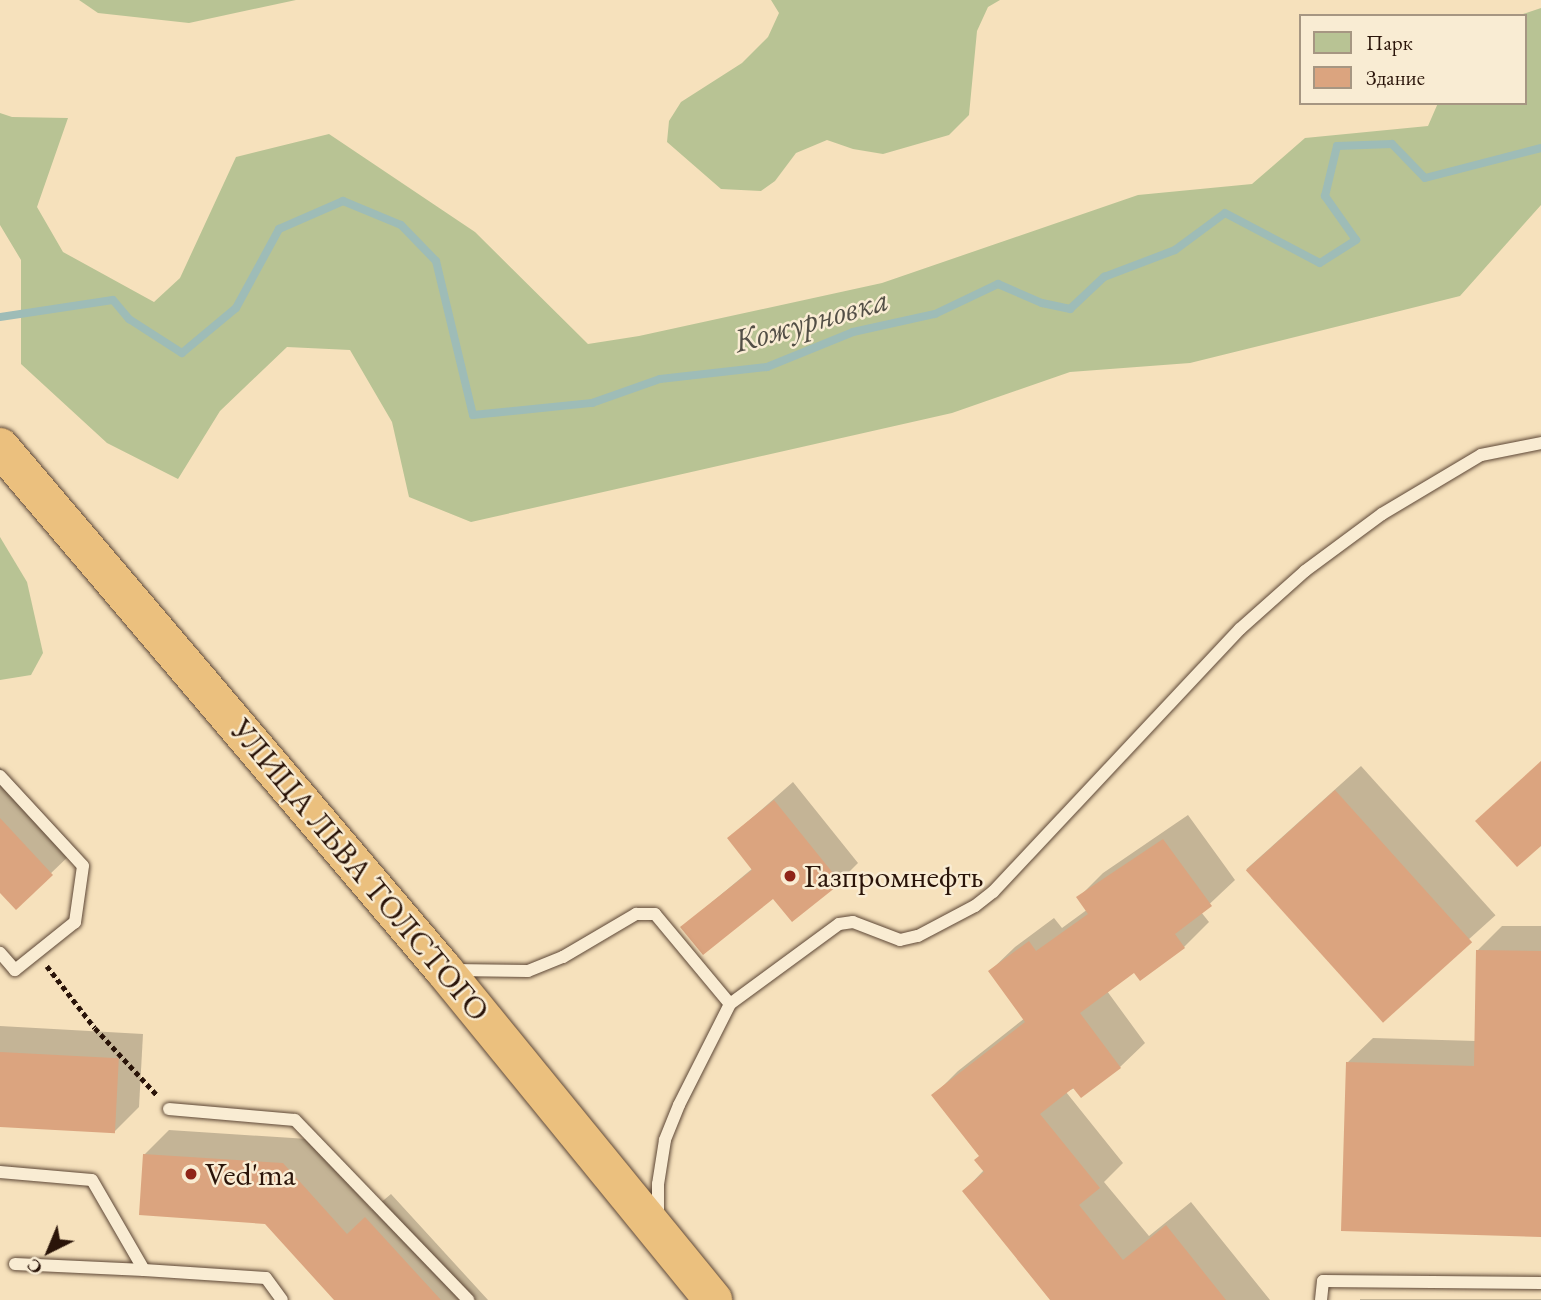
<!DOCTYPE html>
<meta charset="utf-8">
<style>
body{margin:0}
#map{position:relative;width:1541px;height:1300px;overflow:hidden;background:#f6e1bc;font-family:"EB Garamond",serif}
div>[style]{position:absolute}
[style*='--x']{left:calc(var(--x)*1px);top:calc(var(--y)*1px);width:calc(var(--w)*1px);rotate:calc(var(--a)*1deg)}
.green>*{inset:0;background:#b8c394}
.shadow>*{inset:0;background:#0003;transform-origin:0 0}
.stream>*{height:8px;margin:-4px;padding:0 4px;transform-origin:4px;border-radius:4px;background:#9ebcb7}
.building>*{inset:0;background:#dba47f;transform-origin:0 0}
.path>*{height:4.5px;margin-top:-2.25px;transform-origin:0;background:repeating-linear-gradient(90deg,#2a1409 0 5px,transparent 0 8.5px)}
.roads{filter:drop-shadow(0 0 2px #5d4736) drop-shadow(0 0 2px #5d4736)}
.lane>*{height:12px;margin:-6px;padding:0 6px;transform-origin:6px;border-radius:6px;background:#f9ecd3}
.highway>*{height:38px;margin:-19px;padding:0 19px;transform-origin:19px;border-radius:19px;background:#ebc07e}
.dots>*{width:19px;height:19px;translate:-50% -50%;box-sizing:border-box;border:4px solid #f9ecd3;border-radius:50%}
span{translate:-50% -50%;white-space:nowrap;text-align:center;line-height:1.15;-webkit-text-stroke:5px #f9ecd3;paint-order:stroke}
.street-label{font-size:32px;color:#2a1409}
.poi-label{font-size:32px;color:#2a1409}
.left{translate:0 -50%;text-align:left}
.water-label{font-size:33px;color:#534f46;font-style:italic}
.legend{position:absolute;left:1299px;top:14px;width:228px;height:91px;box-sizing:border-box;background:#f9ecd3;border:2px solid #a69682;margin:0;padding:9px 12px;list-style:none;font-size:21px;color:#2a1409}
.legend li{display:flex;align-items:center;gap:14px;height:35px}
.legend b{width:35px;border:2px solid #a69682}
.north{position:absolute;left:14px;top:1216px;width:70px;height:70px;-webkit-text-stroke:5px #f9ecd3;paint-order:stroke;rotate:223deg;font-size:19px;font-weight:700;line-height:28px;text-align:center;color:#2a1409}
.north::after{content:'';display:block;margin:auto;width:24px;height:32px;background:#2a1409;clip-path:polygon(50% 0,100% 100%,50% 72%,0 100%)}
</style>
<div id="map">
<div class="green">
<div style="clip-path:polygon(79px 0,296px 0,189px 23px,98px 13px)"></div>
<div style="clip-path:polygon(771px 0,1000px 0,988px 7px,977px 31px,969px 115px,949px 135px,883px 154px,853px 149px,827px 140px,796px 153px,775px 181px,761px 191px,721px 189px,667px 142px,669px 121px,681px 102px,742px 63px,768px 37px,779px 13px)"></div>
<div style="clip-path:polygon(1541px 8px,1541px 205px,1460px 296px,1190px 363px,1070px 372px,952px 413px,471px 522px,409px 497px,392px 422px,350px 350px,287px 347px,220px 411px,178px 479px,107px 443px,21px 364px,21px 260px,0 225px,0 113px,12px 117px,68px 118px,37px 207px,63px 252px,154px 302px,180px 278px,236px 157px,329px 134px,475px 232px,588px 344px,639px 336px,882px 283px,1138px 195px,1252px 184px,1305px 138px,1428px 126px,1438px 103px,1525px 103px,1525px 16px,1517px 16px)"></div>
<div style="clip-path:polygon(0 537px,27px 582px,43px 653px,31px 675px,0 680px)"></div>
</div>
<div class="shadow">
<div style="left:1361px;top:766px;width:201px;height:154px;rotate:48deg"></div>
<div style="clip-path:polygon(0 767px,76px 849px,16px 907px,0 890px)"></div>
<div style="clip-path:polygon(793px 782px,858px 863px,840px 881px,773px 897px,682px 927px,753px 868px,729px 838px)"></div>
<div style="clip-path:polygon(1188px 815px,1235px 880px,1201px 912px,1209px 922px,1184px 947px,1140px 979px,1134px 971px,1107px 991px,1145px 1043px,1120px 1067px,1066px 1092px,1123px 1163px,1104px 1182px,1149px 1236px,1191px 1202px,1270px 1300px,1052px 1300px,964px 1191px,984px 1170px,981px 1156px,934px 1095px,958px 1071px,1025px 1018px,990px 971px,1015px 947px,1054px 918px,1062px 928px,1088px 909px,1079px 897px,1103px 873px)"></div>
<div style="clip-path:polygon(1502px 926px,1541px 926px,1541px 1236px,1348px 1062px,1373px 1038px,1476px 1041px,1478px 950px)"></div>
<div style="clip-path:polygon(0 1026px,143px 1034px,139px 1107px,115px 1131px,0 1125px)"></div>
<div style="clip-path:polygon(169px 1130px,308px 1139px,372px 1210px,391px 1194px,488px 1300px,336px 1300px,266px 1222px,144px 1155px)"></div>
<div style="left:1360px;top:1299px;width:181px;height:1px"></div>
</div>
<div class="stream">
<div style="--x:0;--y:317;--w:114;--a:-8.6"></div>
<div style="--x:113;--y:300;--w:25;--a:50"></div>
<div style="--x:129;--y:319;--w:63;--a:32.7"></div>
<div style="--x:182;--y:353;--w:70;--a:-39.8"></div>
<div style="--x:236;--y:308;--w:90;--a:-61.4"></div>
<div style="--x:279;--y:229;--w:70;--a:-23.6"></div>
<div style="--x:343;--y:201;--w:63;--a:22.5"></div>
<div style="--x:401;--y:225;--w:50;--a:45.8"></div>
<div style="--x:436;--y:261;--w:158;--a:76.5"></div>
<div style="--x:473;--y:415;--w:120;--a:-5.8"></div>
<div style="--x:592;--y:403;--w:72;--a:-19.4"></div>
<div style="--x:660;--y:379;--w:108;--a:-6.4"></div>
<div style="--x:767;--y:367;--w:93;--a:-22.1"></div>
<div style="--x:853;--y:332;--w:84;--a:-12.4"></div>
<div style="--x:935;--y:314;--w:70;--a:-25.5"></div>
<div style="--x:998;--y:284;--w:48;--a:23.4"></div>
<div style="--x:1042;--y:303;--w:29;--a:12"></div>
<div style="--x:1070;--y:309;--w:47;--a:-43.3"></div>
<div style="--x:1104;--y:277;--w:76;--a:-20.8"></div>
<div style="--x:1175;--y:250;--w:62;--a:-36.5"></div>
<div style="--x:1225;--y:213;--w:107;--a:27.8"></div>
<div style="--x:1320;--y:263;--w:43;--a:-32.6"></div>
<div style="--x:1356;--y:240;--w:54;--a:-125.2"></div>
<div style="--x:1325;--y:196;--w:51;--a:-76.5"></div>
<div style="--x:1337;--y:146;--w:55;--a:-2.1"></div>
<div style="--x:1392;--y:144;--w:47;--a:45.9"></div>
<div style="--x:1425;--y:178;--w:120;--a:-14.5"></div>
</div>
<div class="building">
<div style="clip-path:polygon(1541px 761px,1541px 846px,1517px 867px,1475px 821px)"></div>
<div style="left:1335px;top:790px;width:205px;height:120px;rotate:48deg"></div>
<div style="clip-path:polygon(774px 800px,841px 883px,792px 922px,773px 899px,703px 955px,680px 927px,752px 870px,727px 838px)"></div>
<div style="clip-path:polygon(0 818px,53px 875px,16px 910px,0 893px)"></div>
<div style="clip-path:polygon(1163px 839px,1212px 906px,1175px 934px,1185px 948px,1140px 981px,1134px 973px,1080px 1013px,1121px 1068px,1081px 1098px,1073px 1088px,1040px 1114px,1100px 1188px,1079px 1205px,1123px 1260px,1166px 1225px,1226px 1300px,1050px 1300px,962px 1191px,984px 1172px,974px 1160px,979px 1156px,931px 1095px,1025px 1022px,988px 971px,1029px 941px,1036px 951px,1088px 914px,1076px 897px)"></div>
<div style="clip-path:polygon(1476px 950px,1541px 951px,1541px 1237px,1341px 1231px,1346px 1062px,1474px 1066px)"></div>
<div style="left:0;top:1052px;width:119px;height:75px;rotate:3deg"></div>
<div style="clip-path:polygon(143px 1154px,283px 1163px,347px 1234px,365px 1217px,441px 1300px,334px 1300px,265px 1224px,139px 1215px)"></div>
</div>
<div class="path">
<div style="--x:47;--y:966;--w:78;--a:52.3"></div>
<div style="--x:95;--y:1028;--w:91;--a:47.2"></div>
</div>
<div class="roads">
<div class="lane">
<div style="--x:0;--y:776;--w:122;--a:47.3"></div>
<div style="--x:83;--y:866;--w:57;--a:98.1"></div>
<div style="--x:75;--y:922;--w:77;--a:141.3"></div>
<div style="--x:15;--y:970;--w:23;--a:-131"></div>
<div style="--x:453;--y:970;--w:75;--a:0.8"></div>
<div style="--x:528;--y:971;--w:38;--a:-22"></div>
<div style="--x:563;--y:957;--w:85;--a:-30.5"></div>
<div style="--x:636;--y:914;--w:19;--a:0"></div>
<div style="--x:655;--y:914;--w:117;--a:50.2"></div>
<div style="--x:730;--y:1004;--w:113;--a:116.8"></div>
<div style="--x:679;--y:1105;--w:38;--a:112"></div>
<div style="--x:665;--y:1140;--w:45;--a:99"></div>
<div style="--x:658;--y:1184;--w:34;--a:90"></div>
<div style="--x:730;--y:1004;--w:135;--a:-36.3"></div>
<div style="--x:839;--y:924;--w:14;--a:-8"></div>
<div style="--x:853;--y:922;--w:50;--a:21"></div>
<div style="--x:900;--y:940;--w:18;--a:-13"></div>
<div style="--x:918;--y:936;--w:64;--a:-27.8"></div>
<div style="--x:975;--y:906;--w:23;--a:-38"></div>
<div style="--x:993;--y:892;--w:361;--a:-46.8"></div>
<div style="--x:1240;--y:629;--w:87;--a:-41.7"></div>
<div style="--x:1305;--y:571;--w:96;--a:-36.5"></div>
<div style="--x:1382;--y:514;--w:115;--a:-30.8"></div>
<div style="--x:1481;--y:455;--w:61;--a:-11.3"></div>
<div style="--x:169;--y:1109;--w:126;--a:5"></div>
<div style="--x:295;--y:1120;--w:250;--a:46.1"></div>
<div style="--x:0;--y:1172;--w:92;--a:5"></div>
<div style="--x:92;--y:1180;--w:104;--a:60"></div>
<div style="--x:144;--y:1270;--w:122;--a:3.8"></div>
<div style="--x:266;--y:1278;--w:27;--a:54"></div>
<div style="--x:15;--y:1264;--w:129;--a:2.7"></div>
<div style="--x:1321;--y:1300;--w:19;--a:-84"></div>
<div style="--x:1323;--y:1281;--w:218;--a:0.5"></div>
</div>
<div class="highway">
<div style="--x:0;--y:447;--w:686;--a:49.67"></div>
<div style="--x:444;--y:970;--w:426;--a:50.8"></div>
</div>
</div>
<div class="dots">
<div style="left:790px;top:876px;background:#8f2418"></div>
<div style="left:191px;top:1174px;background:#8f2418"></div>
</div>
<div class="street-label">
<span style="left:360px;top:870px;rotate:50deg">УЛИЦА ЛЬВА ТОЛСТОГО</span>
</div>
<div class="poi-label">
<span class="left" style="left:804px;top:876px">Газпромнефть</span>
<span class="left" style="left:205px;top:1174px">Ved'ma</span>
</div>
<div class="water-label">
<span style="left:811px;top:320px;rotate:-16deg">Кожурновка</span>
</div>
<ul class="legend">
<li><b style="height:19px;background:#b8c394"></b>Парк</li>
<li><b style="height:19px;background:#dba47f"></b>Здание</li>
</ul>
<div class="north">С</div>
</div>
